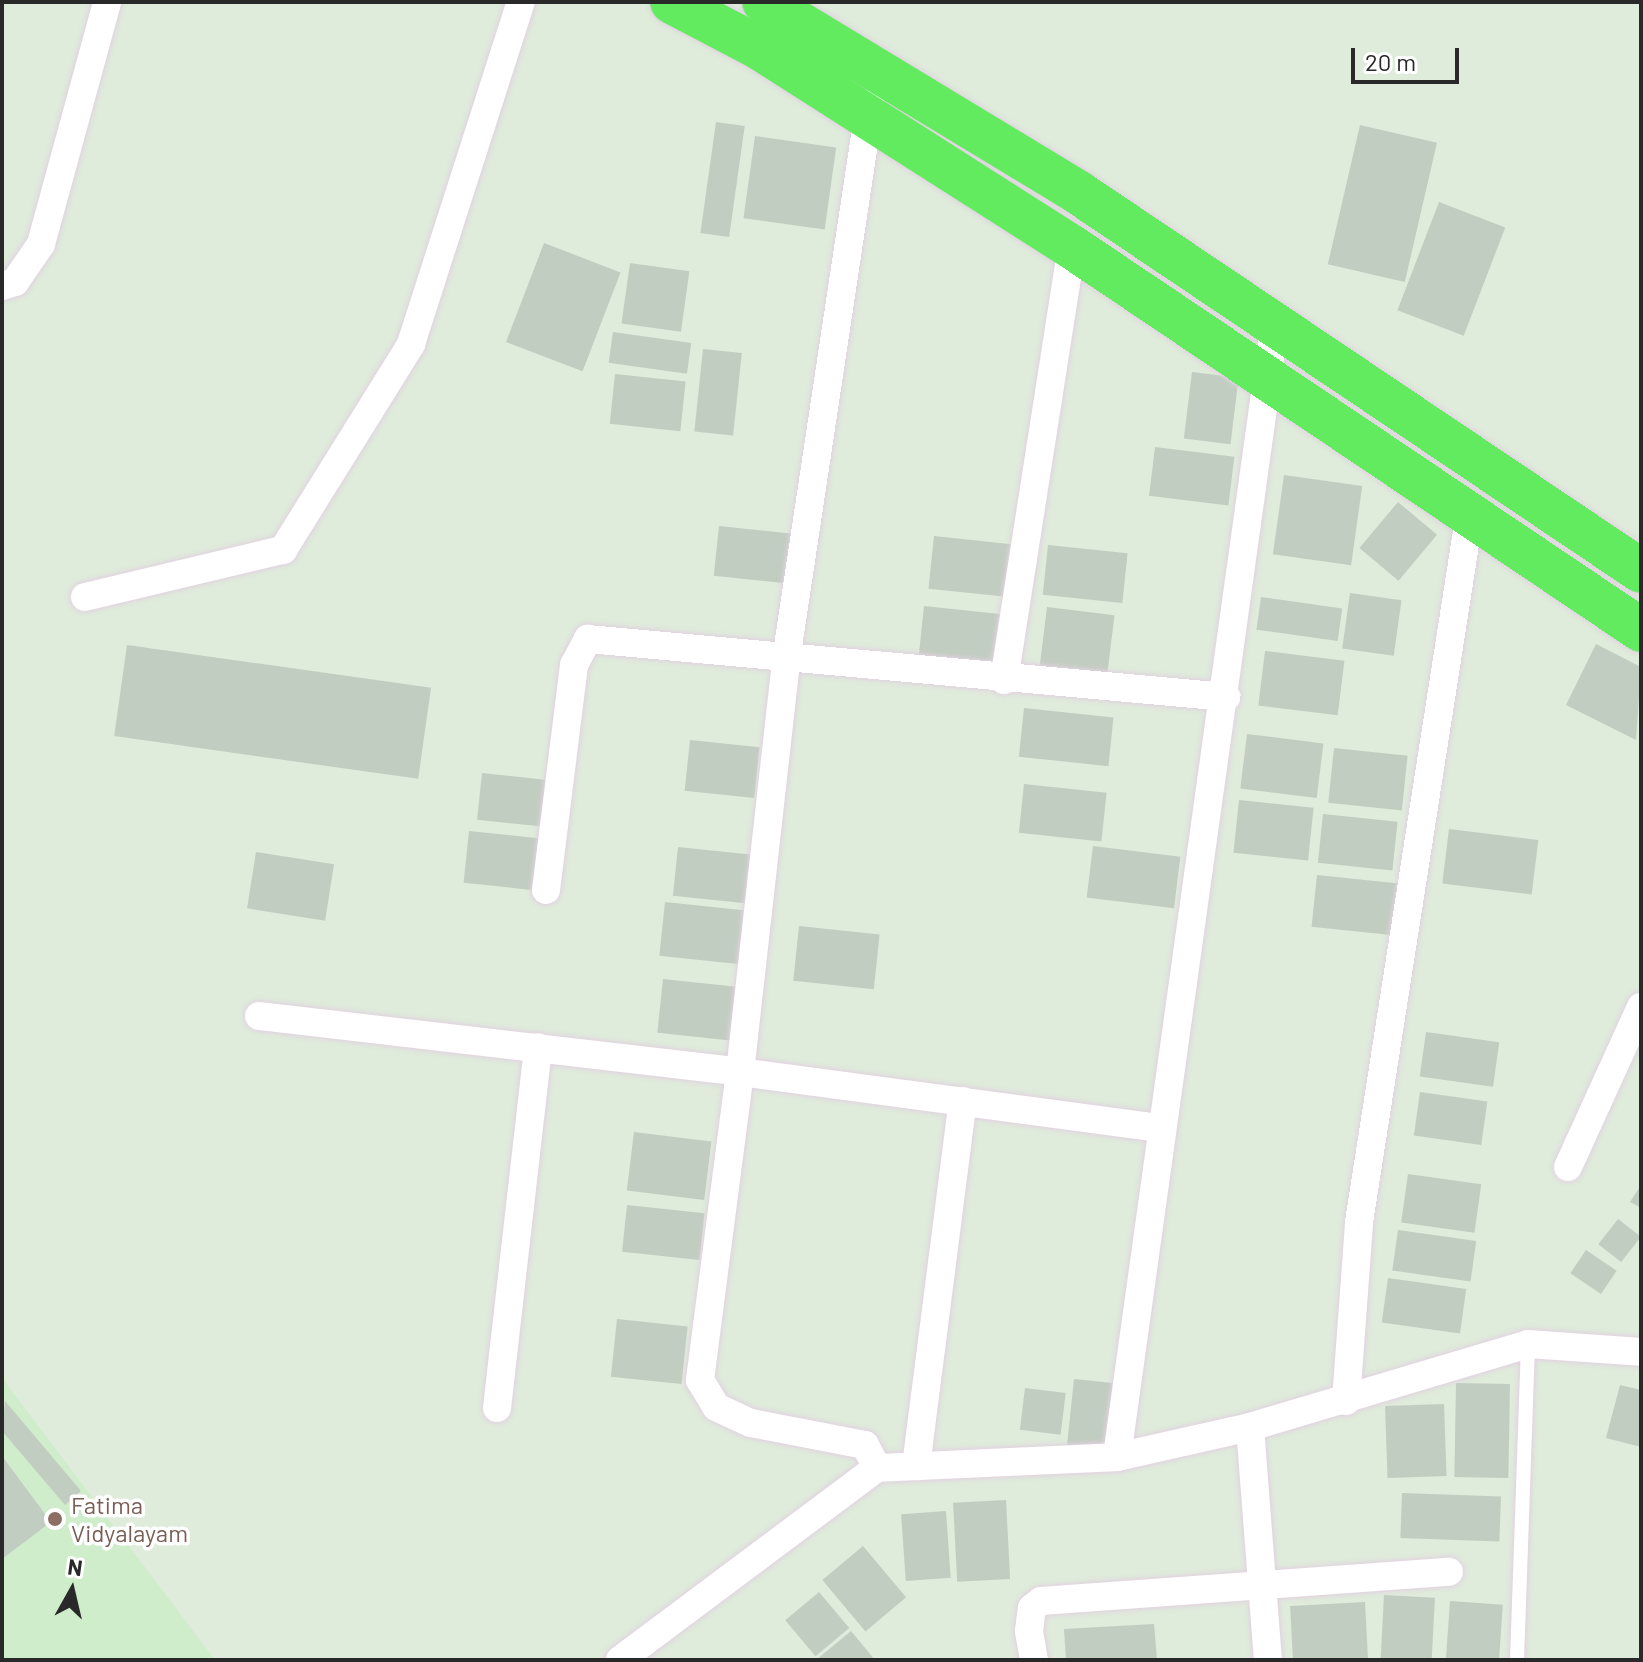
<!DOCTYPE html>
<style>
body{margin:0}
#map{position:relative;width:1643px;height:1662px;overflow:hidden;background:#dfebdb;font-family:Barlow,sans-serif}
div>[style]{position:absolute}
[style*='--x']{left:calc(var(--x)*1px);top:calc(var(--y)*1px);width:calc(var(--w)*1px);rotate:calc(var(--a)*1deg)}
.education>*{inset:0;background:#cfeccb}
.building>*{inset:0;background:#c2cdc1;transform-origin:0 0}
.roads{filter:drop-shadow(0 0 2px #e1d1e1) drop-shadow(0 0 2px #e1d1e1)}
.lane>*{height:14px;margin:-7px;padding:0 7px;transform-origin:7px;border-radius:7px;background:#fff}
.street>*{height:28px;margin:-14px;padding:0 14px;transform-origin:14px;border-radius:14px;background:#fff}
.primary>*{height:44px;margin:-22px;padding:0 22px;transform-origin:22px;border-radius:22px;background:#63eb60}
.dots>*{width:22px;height:22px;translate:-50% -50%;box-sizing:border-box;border:4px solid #fff;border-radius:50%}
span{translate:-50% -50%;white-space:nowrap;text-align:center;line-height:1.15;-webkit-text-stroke:7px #fff;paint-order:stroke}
.education-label{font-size:24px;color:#785e54}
.left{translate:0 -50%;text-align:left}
.frame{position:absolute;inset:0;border:4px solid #292929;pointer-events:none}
.north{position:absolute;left:32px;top:1550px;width:80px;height:80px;-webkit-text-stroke:6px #fff;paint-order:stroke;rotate:8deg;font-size:22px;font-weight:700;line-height:32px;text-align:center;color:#292929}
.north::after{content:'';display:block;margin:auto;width:28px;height:36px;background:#292929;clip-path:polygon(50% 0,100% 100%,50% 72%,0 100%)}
.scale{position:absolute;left:1351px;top:48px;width:108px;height:36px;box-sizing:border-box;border:4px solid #292929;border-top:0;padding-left:10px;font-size:24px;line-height:28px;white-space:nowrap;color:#292929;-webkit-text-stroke:6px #fff;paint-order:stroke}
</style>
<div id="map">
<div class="education">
<div style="clip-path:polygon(2px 1378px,215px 1660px,2px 1660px)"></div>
</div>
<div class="building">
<div style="left:716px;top:122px;width:29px;height:112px;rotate:8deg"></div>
<div style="left:1360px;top:125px;width:79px;height:143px;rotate:13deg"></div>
<div style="left:755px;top:136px;width:82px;height:83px;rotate:8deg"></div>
<div style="left:1439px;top:202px;width:71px;height:116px;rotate:21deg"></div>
<div style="left:544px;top:243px;width:82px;height:106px;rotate:21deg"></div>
<div style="left:630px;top:263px;width:60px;height:61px;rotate:8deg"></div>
<div style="left:613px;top:332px;width:79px;height:31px;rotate:8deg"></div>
<div style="left:703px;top:349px;width:39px;height:83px;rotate:6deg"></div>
<div style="left:1192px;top:372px;width:47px;height:67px;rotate:7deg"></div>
<div style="left:615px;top:374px;width:71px;height:50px;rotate:6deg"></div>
<div style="left:1155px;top:447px;width:80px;height:49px;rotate:7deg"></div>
<div style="left:1284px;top:475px;width:79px;height:80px;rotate:8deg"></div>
<div style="left:1398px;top:502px;width:51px;height:60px;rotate:40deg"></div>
<div style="left:719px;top:526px;width:84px;height:50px;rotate:6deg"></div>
<div style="left:934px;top:536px;width:78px;height:53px;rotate:6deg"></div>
<div style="left:1048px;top:545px;width:80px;height:50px;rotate:6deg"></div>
<div style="left:1350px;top:593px;width:52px;height:56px;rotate:8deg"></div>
<div style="left:1261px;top:597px;width:82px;height:33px;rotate:8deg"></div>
<div style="left:924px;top:606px;width:81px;height:52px;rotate:6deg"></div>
<div style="left:1047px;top:607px;width:68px;height:61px;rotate:7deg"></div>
<div style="clip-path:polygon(1596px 644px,1641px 667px,1636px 740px,1566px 705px)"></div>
<div style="left:127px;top:645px;width:307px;height:92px;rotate:8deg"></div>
<div style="left:1265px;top:651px;width:80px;height:55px;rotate:7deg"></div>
<div style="left:1024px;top:708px;width:90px;height:49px;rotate:6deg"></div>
<div style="left:1247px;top:734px;width:77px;height:55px;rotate:7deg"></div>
<div style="left:690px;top:740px;width:70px;height:51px;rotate:6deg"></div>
<div style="left:1334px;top:748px;width:74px;height:55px;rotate:6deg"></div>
<div style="left:482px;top:773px;width:73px;height:47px;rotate:6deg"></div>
<div style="left:1024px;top:784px;width:83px;height:49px;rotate:6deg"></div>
<div style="left:1239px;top:800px;width:75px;height:53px;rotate:6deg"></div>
<div style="left:1323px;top:814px;width:75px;height:49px;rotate:6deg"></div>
<div style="left:1449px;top:829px;width:90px;height:55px;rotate:7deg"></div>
<div style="left:469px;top:831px;width:76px;height:52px;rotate:6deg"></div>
<div style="left:1093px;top:846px;width:88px;height:52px;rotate:7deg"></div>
<div style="left:678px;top:847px;width:80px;height:49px;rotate:6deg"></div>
<div style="left:256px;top:852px;width:79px;height:57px;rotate:9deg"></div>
<div style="left:1317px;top:875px;width:82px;height:52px;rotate:6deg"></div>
<div style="left:665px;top:902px;width:81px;height:54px;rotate:6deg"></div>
<div style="left:799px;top:926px;width:81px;height:55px;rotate:6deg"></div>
<div style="left:663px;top:979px;width:76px;height:54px;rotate:6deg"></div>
<div style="left:1426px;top:1032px;width:74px;height:45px;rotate:8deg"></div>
<div style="left:1420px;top:1092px;width:68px;height:44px;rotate:8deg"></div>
<div style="left:634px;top:1132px;width:78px;height:59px;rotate:7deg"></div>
<div style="left:1408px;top:1174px;width:74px;height:49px;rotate:8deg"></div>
<div style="clip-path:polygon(1641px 1185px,1641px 1208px,1630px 1202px)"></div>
<div style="left:627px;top:1205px;width:78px;height:47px;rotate:6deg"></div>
<div style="left:1618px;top:1219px;width:29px;height:32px;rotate:38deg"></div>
<div style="left:1398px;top:1230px;width:79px;height:41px;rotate:8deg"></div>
<div style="left:1586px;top:1250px;width:37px;height:28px;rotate:34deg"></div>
<div style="left:1388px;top:1278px;width:79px;height:45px;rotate:8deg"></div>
<div style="left:617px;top:1319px;width:71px;height:58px;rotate:6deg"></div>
<div style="left:1074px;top:1379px;width:39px;height:76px;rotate:6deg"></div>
<div style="left:1456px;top:1383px;width:54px;height:94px;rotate:1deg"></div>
<div style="clip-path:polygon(1620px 1385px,1641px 1390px,1641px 1447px,1606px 1438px)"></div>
<div style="left:1025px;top:1388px;width:41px;height:42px;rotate:7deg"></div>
<div style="clip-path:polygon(5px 1401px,81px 1491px,65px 1505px,2px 1431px)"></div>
<div style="left:1444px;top:1404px;width:72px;height:59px;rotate:88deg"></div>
<div style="clip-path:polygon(2px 1456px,51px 1522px,2px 1559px)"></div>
<div style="left:1402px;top:1493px;width:99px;height:45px;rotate:2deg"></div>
<div style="left:1006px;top:1500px;width:79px;height:53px;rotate:87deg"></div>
<div style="left:946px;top:1511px;width:67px;height:45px;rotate:86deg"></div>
<div style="left:863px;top:1546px;width:67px;height:53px;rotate:50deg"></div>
<div style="left:819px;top:1592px;width:47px;height:44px;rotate:50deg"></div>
<div style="left:1384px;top:1595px;width:51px;height:65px;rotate:3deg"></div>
<div style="left:1450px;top:1601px;width:53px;height:59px;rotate:4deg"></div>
<div style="left:1365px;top:1602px;width:56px;height:75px;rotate:87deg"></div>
<div style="clip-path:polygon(1154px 1624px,1157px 1660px,1066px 1660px,1064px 1629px)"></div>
<div style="clip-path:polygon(851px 1631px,875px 1660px,816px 1660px)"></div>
</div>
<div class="roads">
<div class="lane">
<div style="--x:1517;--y:1660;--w:316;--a:-88"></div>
</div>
<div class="street">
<div style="--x:870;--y:103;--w:556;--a:98.58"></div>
<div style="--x:787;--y:653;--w:422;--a:96.4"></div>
<div style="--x:740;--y:1072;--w:425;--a:7.6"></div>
<div style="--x:2;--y:286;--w:14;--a:-17"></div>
<div style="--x:15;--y:282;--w:46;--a:-55.6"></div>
<div style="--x:41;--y:244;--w:251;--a:-74.7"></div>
<div style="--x:1275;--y:322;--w:1146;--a:97.93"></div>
<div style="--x:1117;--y:1457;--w:136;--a:-12.7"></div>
<div style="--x:1250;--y:1427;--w:290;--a:-16.6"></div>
<div style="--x:1528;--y:1344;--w:113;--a:4"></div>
<div style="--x:85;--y:597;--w:204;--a:-13.4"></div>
<div style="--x:283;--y:550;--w:243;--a:-58.1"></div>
<div style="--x:411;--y:344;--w:359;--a:-72.2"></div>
<div style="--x:1004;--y:680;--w:438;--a:-81.1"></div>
<div style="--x:546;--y:890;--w:227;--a:-82.9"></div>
<div style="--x:574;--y:665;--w:30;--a:-62"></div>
<div style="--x:588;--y:639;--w:641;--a:5.19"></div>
<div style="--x:259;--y:1016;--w:484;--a:6.6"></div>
<div style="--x:740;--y:1072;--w:311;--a:97.4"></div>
<div style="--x:700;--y:1380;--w:31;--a:59"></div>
<div style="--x:716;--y:1407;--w:38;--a:25"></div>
<div style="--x:751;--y:1423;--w:116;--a:10.9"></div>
<div style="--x:865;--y:1445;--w:26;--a:62"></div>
<div style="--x:1568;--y:1167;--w:176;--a:-65.5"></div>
<div style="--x:1346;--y:1401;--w:179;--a:-85.8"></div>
<div style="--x:1359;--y:1222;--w:719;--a:-81.11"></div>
<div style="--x:497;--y:1408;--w:363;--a:-83.5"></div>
<div style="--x:1250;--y:1427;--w:234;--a:85.6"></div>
<div style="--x:916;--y:1466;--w:368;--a:-82.7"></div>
<div style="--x:620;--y:1660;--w:321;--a:-36.8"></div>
<div style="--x:877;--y:1468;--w:240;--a:-2.6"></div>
<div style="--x:1034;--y:1660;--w:29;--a:-100"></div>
<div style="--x:1029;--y:1631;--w:23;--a:-83"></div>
<div style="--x:1032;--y:1608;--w:11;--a:-38"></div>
<div style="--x:1041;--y:1601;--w:409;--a:-4.1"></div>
</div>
<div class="primary">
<div style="--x:672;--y:2;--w:97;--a:27.6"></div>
<div style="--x:758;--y:47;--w:372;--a:32.5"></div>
<div style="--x:1072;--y:247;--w:686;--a:33.94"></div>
<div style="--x:764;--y:2;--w:368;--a:31.2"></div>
<div style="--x:1079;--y:193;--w:677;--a:33.92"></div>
</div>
</div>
<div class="dots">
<div style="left:55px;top:1519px;background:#8d6e63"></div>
</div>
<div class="education-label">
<span class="left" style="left:71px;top:1519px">Fatima<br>Vidyalayam</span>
</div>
<div class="frame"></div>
<div class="north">N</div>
<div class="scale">20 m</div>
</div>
